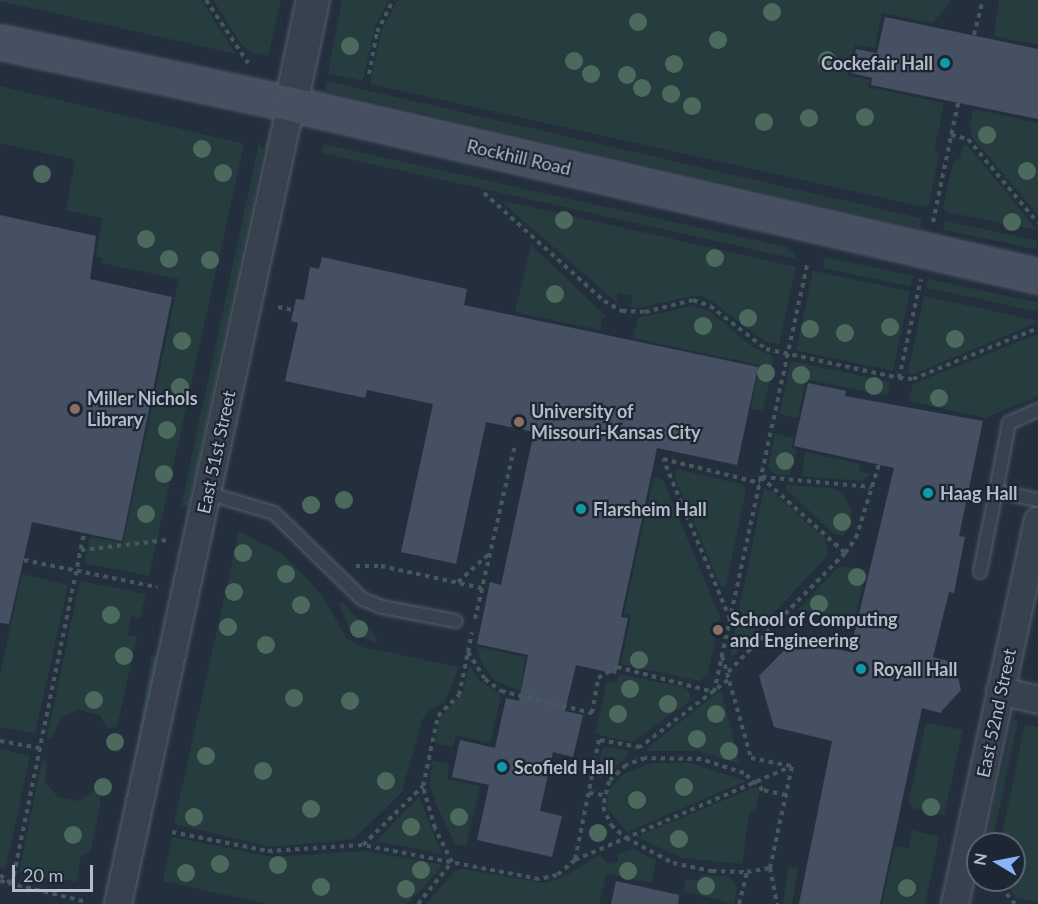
<!DOCTYPE html>
<style>
body{margin:0}
#map{position:relative;width:1038px;height:904px;overflow:hidden;background:#242f3e;font-family:Lato,sans-serif}
div>[style]{position:absolute}
[style*='--x']{left:calc(var(--x)*1px);top:calc(var(--y)*1px);width:calc(var(--w)*1px);rotate:calc(var(--a)*1deg)}
.green>*{inset:0;background:#263c3f;transform-origin:0 0}
.building>*{inset:0;background:#455162}
.path>*{height:4px;margin-top:-2px;transform-origin:0;background:repeating-linear-gradient(90deg,#44595c 0 4.5px,transparent 0 9px)}
.roads{filter:drop-shadow(0 0 2px #565f6c) drop-shadow(0 0 2px #565f6c)}
.service>*{height:12px;margin:-6px;padding:0 6px;transform-origin:6px;border-radius:6px;background:#38414e}
.minor>*{height:26px;margin:-13px;padding:0 13px;transform-origin:13px;border-radius:13px;background:#38414e}
.tertiary>*{height:32px;margin:-16px;padding:0 16px;transform-origin:16px;border-radius:16px;background:#38414e}
.secondary>*{height:33px;margin:-16.5px;padding:0 16.5px;transform-origin:16.5px;border-radius:16.5px;background:#465061}
.trees>*{width:18px;height:18px;margin:-9px;border-radius:50%;background:#4b6a5d}
.dots>*{width:16px;height:16px;translate:-50% -50%;box-sizing:border-box;border:3px solid #1d2633;border-radius:50%}
span{translate:-50% -50%;white-space:nowrap;text-align:center;line-height:1.15;-webkit-text-stroke:4.5px #1d2633;paint-order:stroke}
.poi-label{font-size:18px;color:#b4bcc9;font-weight:700}
.right{translate:-100% -50%;text-align:right}
.left{translate:0 -50%;text-align:left}
.street-label{font-size:18px;color:#b4bcc9}
.north{position:absolute;left:966px;top:832px;width:60px;height:60px;box-sizing:border-box;background:#1d2633;border:2px solid #59626f;border-radius:50%;rotate:280deg;font-size:16px;font-weight:700;line-height:24px;text-align:center;color:#b4bcc9}
.north::after{content:'';display:block;margin:auto;width:21px;height:27px;background:#8ab4f8;clip-path:polygon(50% 0,100% 100%,50% 72%,0 100%)}
.scale{position:absolute;left:12px;top:865px;width:81px;height:27px;box-sizing:border-box;border:3px solid #b4bcc9;border-top:0;padding-left:8px;font-size:18px;line-height:21px;white-space:nowrap;color:#b4bcc9;-webkit-text-stroke:4px #1d2633;paint-order:stroke}
</style>
<div id="map">
<div class="green">
<div style="clip-path:polygon(201px 0,236px 54px,0 1px,0 0)"></div>
<div style="clip-path:polygon(213px 0,281px 0,268px 56px,251px 52px,242px 45px)"></div>
<div style="clip-path:polygon(342px 0,389px 0,375px 26px,363px 81px,328px 73px)"></div>
<div style="clip-path:polygon(398px 0,951px 0,933px 23px,882px 13px,875px 48px,855px 45px,848px 75px,869px 80px,868px 87px,944px 103px,935px 147px,939px 156px,929px 204px,924px 207px,370px 84px,381px 31px)"></div>
<div style="clip-path:polygon(999px 0,1038px 0,1038px 45px,994px 36px)"></div>
<div style="left:327px;top:81px;width:611px;height:10px;rotate:13deg"></div>
<div style="clip-path:polygon(0 86px,244px 144px,149px 576px,88px 564px,85px 559px,90px 537px,123px 543px,179px 279px,101px 263px,103px 258px,96px 257px,102px 218px,66px 210px,75px 160px,0 143px)"></div>
<div style="clip-path:polygon(973px 109px,1038px 123px,1038px 215px,971px 136px,972px 130px,969px 129px)"></div>
<div style="clip-path:polygon(259px 143px,264px 150px,188px 508px,181px 506px)"></div>
<div style="clip-path:polygon(323px 144px,786px 247px,795px 253px,796px 259px,322px 153px)"></div>
<div style="clip-path:polygon(963px 145px,968px 146px,1037px 230px,946px 212px,943px 207px,953px 162px,960px 158px)"></div>
<div style="clip-path:polygon(500px 200px,796px 267px,779px 344px,766px 342px,710px 300px,697px 295px,638px 308px,630px 307px,633px 296px,618px 293px,616px 302px)"></div>
<div style="left:945px;top:221px;width:95px;height:9px;rotate:12deg"></div>
<div style="clip-path:polygon(531px 245px,608px 318px,602px 317px,600px 330px,515px 312px)"></div>
<div style="left:825px;top:257px;width:90px;height:11px;rotate:12deg"></div>
<div style="left:813px;top:271px;width:99px;height:81px;rotate:12deg"></div>
<div style="left:928px;top:279px;width:113px;height:9px;rotate:12deg"></div>
<div style="clip-path:polygon(924px 296px,1038px 321px,1038px 322px,914px 374px,908px 373px)"></div>
<div style="clip-path:polygon(692px 306px,708px 310px,754px 348px,771px 355px,774px 359px,763px 411px,751px 409px,759px 365px,633px 338px,638px 318px)"></div>
<div style="clip-path:polygon(1038px 334px,1038px 396px,985px 418px,908px 401px,913px 384px)"></div>
<div style="clip-path:polygon(791px 361px,890px 382px,887px 396px,806px 379px,798px 418px,779px 414px)"></div>
<div style="clip-path:polygon(775px 434px,794px 438px,791px 448px,797px 450px,790px 475px,776px 475px,768px 467px)"></div>
<div style="clip-path:polygon(805px 452px,860px 464px,859px 471px,871px 474px,862px 481px,802px 476px)"></div>
<div style="clip-path:polygon(677px 469px,743px 485px,746px 489px,726px 587px,721px 587px,675px 478px)"></div>
<div style="clip-path:polygon(654px 477px,663px 480px,720px 617px,708px 674px,700px 681px,621px 664px,631px 615px,624px 613px)"></div>
<div style="clip-path:polygon(786px 485px,833px 488px,843px 494px,852px 511px,847px 531px,843px 536px,833px 533px,786px 489px)"></div>
<div style="clip-path:polygon(764px 488px,773px 492px,826px 540px,828px 555px,733px 657px,730px 653px)"></div>
<div style="clip-path:polygon(239px 531px,282px 554px,307px 579px,323px 597px,347px 639px,362px 647px,459px 667px,445px 702px,429px 710px,422px 720px,402px 792px,354px 839px,271px 847px,174px 824px)"></div>
<div style="clip-path:polygon(844px 566px,866px 571px,854px 622px,798px 610px,836px 569px)"></div>
<div style="clip-path:polygon(22px 574px,68px 585px,35px 734px,0 727px,0 674px)"></div>
<div style="clip-path:polygon(80px 581px,146px 594px,140px 618px,131px 616px,127px 635px,137px 637px,117px 727px,108px 729px,100px 715px,79px 710px,61px 717px,52px 738px,47px 737px)"></div>
<div style="clip-path:polygon(342px 602px,377px 638px,376px 642px,358px 636px,349px 628px,339px 604px)"></div>
<div style="clip-path:polygon(477px 647px,525px 657px,521px 691px,495px 681px,481px 662px)"></div>
<div style="left:151px;top:656px;width:6px;height:182px;rotate:9deg"></div>
<div style="clip-path:polygon(469px 665px,478px 679px,501px 695px,490px 743px,456px 735px,453px 747px,435px 743px,440px 718px,463px 692px)"></div>
<div style="clip-path:polygon(619px 674px,682px 687px,688px 690px,691px 700px,632px 742px,595px 734px,607px 681px,617px 683px)"></div>
<div style="clip-path:polygon(721px 690px,740px 764px,697px 751px,648px 751px,647px 748px)"></div>
<div style="clip-path:polygon(1013px 719px,1018px 720px,992px 844px,985px 844px)"></div>
<div style="clip-path:polygon(926px 723px,963px 730px,944px 815px,912px 808px,909px 801px)"></div>
<div style="clip-path:polygon(1025px 724px,1038px 727px,1038px 902px,1017px 898px,1002px 880px,1014px 880px,1014px 844px,1000px 844px)"></div>
<div style="clip-path:polygon(606px 747px,628px 751px,626px 758px,602px 778px,596px 777px,602px 749px)"></div>
<div style="clip-path:polygon(0 749px,30px 756px,6px 868px,0 867px)"></div>
<div style="clip-path:polygon(42px 760px,47px 762px,45px 782px,58px 797px,79px 801px,97px 788px,101px 800px,91px 851px,80px 858px,77px 882px,19px 872px)"></div>
<div style="clip-path:polygon(432px 760px,449px 764px,447px 779px,480px 786px,466px 846px,455px 844px,437px 806px,430px 785px)"></div>
<div style="clip-path:polygon(651px 763px,691px 763px,746px 781px,627px 832px,607px 808px,609px 790px,623px 774px)"></div>
<div style="clip-path:polygon(755px 787px,760px 791px,755px 810px,749px 813px,742px 864px,682px 858px,636px 837px)"></div>
<div style="clip-path:polygon(419px 797px,442px 854px,376px 841px)"></div>
<div style="clip-path:polygon(912px 830px,939px 837px,925px 904px,882px 904px,895px 846px,909px 849px)"></div>
<div style="clip-path:polygon(172px 837px,272px 857px,364px 851px,440px 864px,441px 868px,407px 904px,267px 904px,163px 881px)"></div>
<div style="clip-path:polygon(633px 849px,656px 860px,652px 883px,606px 874px,599px 904px,426px 904px,455px 871px,463px 869px,545px 883px,562px 878px,599px 855px,609px 864px,618px 862px,617px 854px)"></div>
<div style="clip-path:polygon(788px 867px,798px 869px,792px 904px,783px 904px)"></div>
<div style="clip-path:polygon(700px 875px,729px 876px,737px 887px,734px 904px,683px 891px,686px 879px,698px 881px)"></div>
</div>
<div class="building">
<div style="clip-path:polygon(885px 17px,1038px 49px,1038px 119px,871px 85px,872px 78px,851px 73px,856px 49px,877px 53px)"></div>
<div style="clip-path:polygon(0 215px,96px 236px,90px 279px,172px 297px,122px 541px,32px 522px,9px 624px,0 623px)"></div>
<div style="clip-path:polygon(322px 257px,467px 289px,464px 305px,758px 367px,737px 465px,657px 448px,621px 617px,628px 618px,616px 674px,576px 665px,565px 711px,583px 715px,573px 757px,553px 752px,540px 811px,562px 816px,552px 857px,477px 840px,489px 785px,452px 777px,460px 740px,495px 748px,506px 698px,519px 701px,528px 655px,477px 644px,490px 582px,501px 585px,534px 432px,486px 422px,456px 564px,401px 552px,433px 404px,367px 390px,365px 398px,285px 381px,298px 323px,291px 321px,296px 299px,304px 300px,310px 267px,319px 269px)"></div>
<div style="clip-path:polygon(808px 383px,846px 391px,845px 396px,983px 421px,959px 536px,965px 537px,954px 593px,949px 592px,933px 657px,955px 663px,961px 690px,940px 713px,922px 708px,880px 904px,799px 904px,832px 741px,774px 727px,759px 676px,795px 639px,850px 652px,894px 468px,794px 446px)"></div>
<div style="clip-path:polygon(616px 881px,679px 895px,678px 904px,611px 904px)"></div>
</div>
<div class="path">
<div style="--x:206;--y:0;--w:76;--a:56.3"></div>
<div style="--x:974;--y:35;--w:36;--a:-76"></div>
<div style="--x:369;--y:74;--w:43;--a:-79.2"></div>
<div style="--x:377;--y:32;--w:36;--a:-63"></div>
<div style="--x:951;--y:135;--w:17;--a:13"></div>
<div style="--x:968;--y:139;--w:109;--a:50.2"></div>
<div style="--x:484;--y:193;--w:161;--a:42"></div>
<div style="--x:604;--y:301;--w:21;--a:29"></div>
<div style="--x:622;--y:311;--w:23;--a:2"></div>
<div style="--x:645;--y:312;--w:49;--a:-14"></div>
<div style="--x:693;--y:300;--w:18;--a:19"></div>
<div style="--x:710;--y:306;--w:71;--a:37.5"></div>
<div style="--x:766;--y:349;--w:136;--a:12.3"></div>
<div style="--x:899;--y:378;--w:101;--a:-77.5"></div>
<div style="--x:933;--y:222;--w:122;--a:-78.1"></div>
<div style="--x:278;--y:307;--w:15;--a:11"></div>
<div style="--x:899;--y:378;--w:14;--a:4"></div>
<div style="--x:913;--y:379;--w:135;--a:-22.2"></div>
<div style="--x:761;--y:477;--w:113;--a:42.1"></div>
<div style="--x:845;--y:553;--w:168;--a:134.5"></div>
<div style="--x:727;--y:673;--w:88;--a:74.2"></div>
<div style="--x:751;--y:758;--w:41;--a:11.3"></div>
<div style="--x:762;--y:477;--w:110;--a:5.2"></div>
<div style="--x:81;--y:550;--w:87;--a:-6.6"></div>
<div style="--x:845;--y:553;--w:19;--a:-54"></div>
<div style="--x:856;--y:538;--w:77;--a:-72.7"></div>
<div style="--x:24;--y:560;--w:136;--a:11.5"></div>
<div style="--x:356;--y:566;--w:25;--a:0"></div>
<div style="--x:381;--y:566;--w:103;--a:12.3"></div>
<div style="--x:458;--y:582;--w:43;--a:-42.2"></div>
<div style="--x:475;--y:619;--w:180;--a:-77.1"></div>
<div style="--x:730;--y:619;--w:173;--a:-112.7"></div>
<div style="--x:663;--y:459;--w:100;--a:13.9"></div>
<div style="--x:468;--y:652;--w:20;--a:-79"></div>
<div style="--x:722;--y:656;--w:17;--a:73"></div>
<div style="--x:728;--y:680;--w:111;--a:142.7"></div>
<div style="--x:640;--y:747;--w:42;--a:-170.3"></div>
<div style="--x:599;--y:740;--w:122;--a:101.3"></div>
<div style="--x:575;--y:860;--w:236;--a:-23.4"></div>
<div style="--x:0;--y:741;--w:40;--a:10"></div>
<div style="--x:589;--y:793;--w:14;--a:8"></div>
<div style="--x:786;--y:795;--w:24;--a:-168"></div>
<div style="--x:763;--y:790;--w:25;--a:-138"></div>
<div style="--x:744;--y:773;--w:45;--a:-162"></div>
<div style="--x:701;--y:759;--w:56;--a:-179"></div>
<div style="--x:645;--y:758;--w:20;--a:160"></div>
<div style="--x:626;--y:765;--w:23;--a:137"></div>
<div style="--x:609;--y:781;--w:27;--a:103"></div>
<div style="--x:603;--y:807;--w:20;--a:66"></div>
<div style="--x:611;--y:825;--w:20;--a:41"></div>
<div style="--x:626;--y:838;--w:53;--a:28"></div>
<div style="--x:673;--y:863;--w:40;--a:12"></div>
<div style="--x:712;--y:871;--w:35;--a:2"></div>
<div style="--x:747;--y:872;--w:23;--a:-10"></div>
<div style="--x:770;--y:868;--w:104;--a:-77.8"></div>
<div style="--x:172;--y:832;--w:98;--a:11.2"></div>
<div style="--x:268;--y:851;--w:95;--a:-3.6"></div>
<div style="--x:575;--y:860;--w:23;--a:140"></div>
<div style="--x:557;--y:875;--w:18;--a:167"></div>
<div style="--x:539;--y:879;--w:179;--a:-169.1"></div>
<div style="--x:363;--y:845;--w:84;--a:-44.5"></div>
<div style="--x:423;--y:786;--w:72;--a:-77.9"></div>
<div style="--x:438;--y:716;--w:30;--a:-45"></div>
<div style="--x:459;--y:695;--w:44;--a:-78.2"></div>
<div style="--x:468;--y:652;--w:32;--a:58"></div>
<div style="--x:485;--y:679;--w:20;--a:37"></div>
<div style="--x:501;--y:691;--w:94;--a:13.6"></div>
<div style="--x:592;--y:713;--w:36;--a:-80"></div>
<div style="--x:598;--y:678;--w:22;--a:-30"></div>
<div style="--x:617;--y:667;--w:100;--a:14.5"></div>
<div style="--x:714;--y:692;--w:437;--a:-77.7"></div>
<div style="--x:770;--y:868;--w:37;--a:79"></div>
<div style="--x:0;--y:875;--w:15;--a:37"></div>
<div style="--x:12;--y:884;--w:357;--a:-78.4"></div>
<div style="--x:995;--y:880;--w:31;--a:50"></div>
<div style="--x:0;--y:881;--w:89;--a:13.6"></div>
<div style="--x:418;--y:904;--w:54;--a:-51"></div>
<div style="--x:452;--y:862;--w:38;--a:-117"></div>
<div style="--x:435;--y:828;--w:43;--a:-106.3"></div>
<div style="--x:739;--y:904;--w:33;--a:-76"></div>
</div>
<div class="roads">
<div class="service">
<div style="--x:1038;--y:410;--w:32;--a:156"></div>
<div style="--x:1009;--y:423;--w:69;--a:100.8"></div>
<div style="--x:996;--y:491;--w:43;--a:12.1"></div>
<div style="--x:207;--y:493;--w:70;--a:16.6"></div>
<div style="--x:274;--y:513;--w:123;--a:44.3"></div>
<div style="--x:362;--y:599;--w:22;--a:22"></div>
<div style="--x:382;--y:607;--w:75;--a:10.7"></div>
<div style="--x:980;--y:572;--w:83;--a:-78.8"></div>
</div>
<div class="minor">
<div style="--x:1000;--y:691;--w:39;--a:13"></div>
<div style="--x:118;--y:904;--w:818;--a:-77.8"></div>
<div style="--x:955;--y:904;--w:392;--a:-77.8"></div>
</div>
<div class="tertiary">
<div style="--x:291;--y:104;--w:106;--a:-78.1"></div>
</div>
<div class="secondary">
<div style="--x:0;--y:42;--w:298;--a:12"></div>
<div style="--x:291;--y:104;--w:767;--a:12.97"></div>
</div>
</div>
<div class="trees">
<div style="left:772px;top:12px"></div>
<div style="left:638px;top:22px"></div>
<div style="left:718px;top:40px"></div>
<div style="left:350px;top:46px"></div>
<div style="left:827px;top:60px"></div>
<div style="left:574px;top:61px"></div>
<div style="left:674px;top:64px"></div>
<div style="left:591px;top:74px"></div>
<div style="left:627px;top:75px"></div>
<div style="left:642px;top:88px"></div>
<div style="left:671px;top:94px"></div>
<div style="left:692px;top:106px"></div>
<div style="left:865px;top:117px"></div>
<div style="left:809px;top:118px"></div>
<div style="left:764px;top:122px"></div>
<div style="left:987px;top:135px"></div>
<div style="left:202px;top:149px"></div>
<div style="left:1027px;top:171px"></div>
<div style="left:223px;top:173px"></div>
<div style="left:42px;top:174px"></div>
<div style="left:564px;top:220px"></div>
<div style="left:1012px;top:222px"></div>
<div style="left:146px;top:239px"></div>
<div style="left:715px;top:258px"></div>
<div style="left:169px;top:259px"></div>
<div style="left:210px;top:260px"></div>
<div style="left:555px;top:294px"></div>
<div style="left:748px;top:318px"></div>
<div style="left:703px;top:326px"></div>
<div style="left:890px;top:327px"></div>
<div style="left:810px;top:329px"></div>
<div style="left:845px;top:333px"></div>
<div style="left:955px;top:339px"></div>
<div style="left:182px;top:341px"></div>
<div style="left:766px;top:373px"></div>
<div style="left:801px;top:375px"></div>
<div style="left:874px;top:386px"></div>
<div style="left:180px;top:387px"></div>
<div style="left:939px;top:398px"></div>
<div style="left:167px;top:430px"></div>
<div style="left:785px;top:461px"></div>
<div style="left:164px;top:474px"></div>
<div style="left:344px;top:500px"></div>
<div style="left:311px;top:505px"></div>
<div style="left:146px;top:514px"></div>
<div style="left:842px;top:522px"></div>
<div style="left:243px;top:553px"></div>
<div style="left:286px;top:574px"></div>
<div style="left:857px;top:577px"></div>
<div style="left:234px;top:592px"></div>
<div style="left:819px;top:604px"></div>
<div style="left:301px;top:605px"></div>
<div style="left:111px;top:615px"></div>
<div style="left:228px;top:627px"></div>
<div style="left:359px;top:629px"></div>
<div style="left:266px;top:645px"></div>
<div style="left:124px;top:656px"></div>
<div style="left:639px;top:660px"></div>
<div style="left:630px;top:689px"></div>
<div style="left:294px;top:698px"></div>
<div style="left:94px;top:700px"></div>
<div style="left:350px;top:701px"></div>
<div style="left:668px;top:704px"></div>
<div style="left:618px;top:714px"></div>
<div style="left:716px;top:714px"></div>
<div style="left:697px;top:739px"></div>
<div style="left:115px;top:742px"></div>
<div style="left:729px;top:751px"></div>
<div style="left:206px;top:756px"></div>
<div style="left:263px;top:771px"></div>
<div style="left:386px;top:781px"></div>
<div style="left:103px;top:787px"></div>
<div style="left:684px;top:787px"></div>
<div style="left:637px;top:800px"></div>
<div style="left:931px;top:807px"></div>
<div style="left:311px;top:809px"></div>
<div style="left:194px;top:817px"></div>
<div style="left:459px;top:817px"></div>
<div style="left:411px;top:827px"></div>
<div style="left:598px;top:833px"></div>
<div style="left:73px;top:835px"></div>
<div style="left:679px;top:839px"></div>
<div style="left:220px;top:864px"></div>
<div style="left:278px;top:865px"></div>
<div style="left:421px;top:870px"></div>
<div style="left:628px;top:871px"></div>
<div style="left:186px;top:873px"></div>
<div style="left:706px;top:886px"></div>
<div style="left:321px;top:887px"></div>
<div style="left:907px;top:888px"></div>
<div style="left:406px;top:889px"></div>
</div>
<div class="dots">
<div style="left:945px;top:63px;background:#0f9aa8"></div>
<div style="left:75px;top:409px;background:#8d6e63"></div>
<div style="left:519px;top:422px;background:#8d6e63"></div>
<div style="left:928px;top:493px;background:#0f9aa8"></div>
<div style="left:581px;top:509px;background:#0f9aa8"></div>
<div style="left:718px;top:630px;background:#8d6e63"></div>
<div style="left:861px;top:669px;background:#0f9aa8"></div>
<div style="left:502px;top:767px;background:#0f9aa8"></div>
</div>
<div class="poi-label">
<span class="right" style="left:933px;top:63px">Cockefair Hall</span>
<span class="left" style="left:87px;top:409px">Miller Nichols<br>Library</span>
<span class="left" style="left:531px;top:422px">University of<br>Missouri-Kansas City</span>
<span class="left" style="left:940px;top:493px">Haag Hall</span>
<span class="left" style="left:593px;top:509px">Flarsheim Hall</span>
<span class="left" style="left:730px;top:630px">School of Computing<br>and Engineering</span>
<span class="left" style="left:873px;top:669px">Royall Hall</span>
<span class="left" style="left:514px;top:767px">Scofield Hall</span>
</div>
<div class="street-label">
<span style="left:519px;top:157px;rotate:13deg">Rockhill Road</span>
<span style="left:216px;top:452px;rotate:-78deg">East 51st Street</span>
<span style="left:996px;top:713px;rotate:-78deg">East 52nd Street</span>
</div>
<div class="north">N</div>
<div class="scale">20 m</div>
</div>
